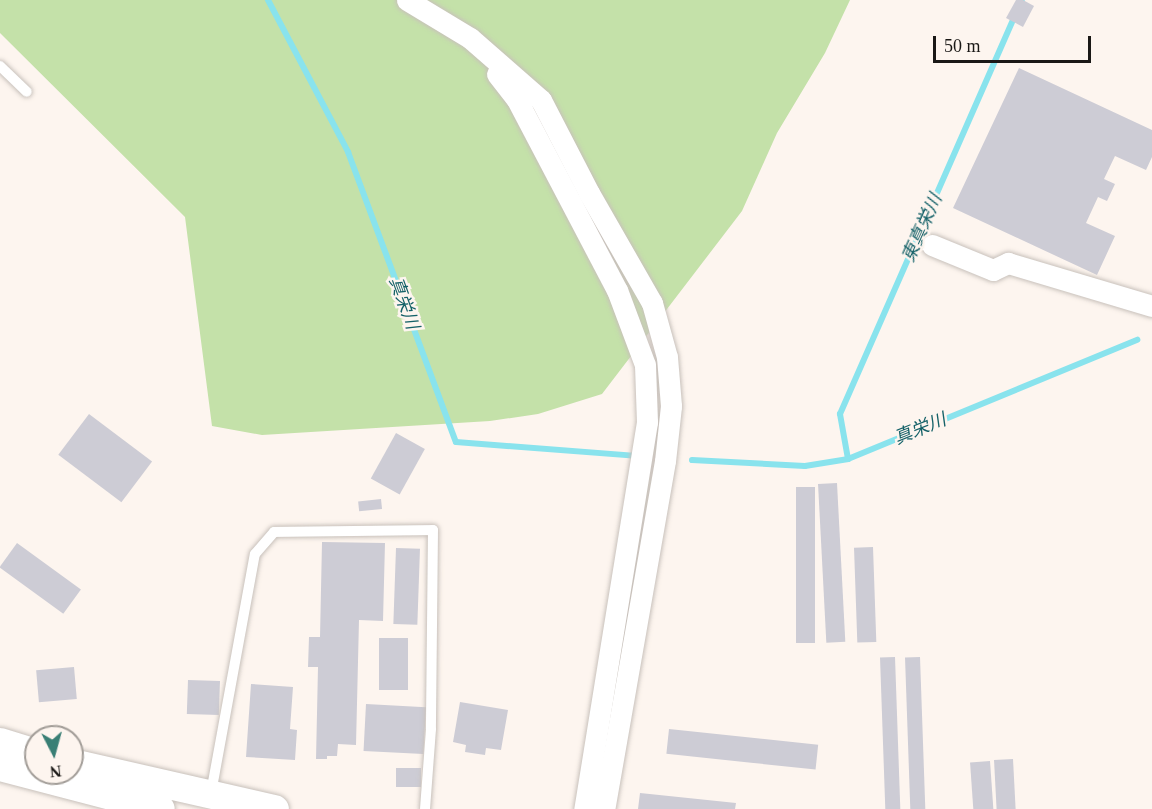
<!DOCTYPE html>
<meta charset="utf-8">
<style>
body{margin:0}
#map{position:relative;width:1152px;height:809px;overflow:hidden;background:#fdf5ef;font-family:"Times New Roman","Noto Sans JP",serif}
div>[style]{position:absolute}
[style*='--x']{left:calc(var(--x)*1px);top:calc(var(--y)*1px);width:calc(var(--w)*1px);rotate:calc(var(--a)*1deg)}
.green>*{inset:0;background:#c4e1a9}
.stream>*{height:6px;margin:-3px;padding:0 3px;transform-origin:3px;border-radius:3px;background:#89e3ed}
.building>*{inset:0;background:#cdccd5;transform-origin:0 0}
.roads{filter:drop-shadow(0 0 2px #c8c1bb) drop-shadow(0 0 2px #c8c1bb)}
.lane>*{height:10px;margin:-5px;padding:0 5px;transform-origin:5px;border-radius:5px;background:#fff}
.street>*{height:21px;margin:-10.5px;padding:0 10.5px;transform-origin:10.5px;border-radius:10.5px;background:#fff}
.secondary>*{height:28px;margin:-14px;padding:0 14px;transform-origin:14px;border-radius:14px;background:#fff}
span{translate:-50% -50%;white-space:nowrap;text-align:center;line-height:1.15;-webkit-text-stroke:5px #fdf5ef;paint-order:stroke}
.water-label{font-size:18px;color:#146168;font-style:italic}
.north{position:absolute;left:24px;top:725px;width:60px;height:60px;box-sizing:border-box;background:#fdf5ef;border:2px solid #a29d98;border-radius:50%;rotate:174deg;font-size:16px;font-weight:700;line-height:24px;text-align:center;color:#1a1816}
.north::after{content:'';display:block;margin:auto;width:21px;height:27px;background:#397f75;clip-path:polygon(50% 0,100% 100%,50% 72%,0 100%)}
.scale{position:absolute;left:933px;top:36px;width:158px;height:27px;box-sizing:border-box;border:3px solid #1a1816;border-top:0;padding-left:8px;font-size:18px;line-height:21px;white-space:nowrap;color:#1a1816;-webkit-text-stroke:4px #fdf5ef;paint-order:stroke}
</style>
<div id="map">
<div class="green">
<div style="clip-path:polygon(0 0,850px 0,825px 53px,777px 133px,742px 211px,602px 394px,538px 414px,490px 421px,262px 435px,212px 426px,185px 217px,0 33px)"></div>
</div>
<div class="stream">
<div style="--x:268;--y:0;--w:172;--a:62.2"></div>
<div style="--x:348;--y:152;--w:309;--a:69.6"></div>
<div style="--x:456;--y:442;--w:184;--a:4.4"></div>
<div style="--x:848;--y:459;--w:46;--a:-100.1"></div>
<div style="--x:840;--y:414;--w:452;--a:-66.3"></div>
<div style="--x:692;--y:460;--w:113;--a:3"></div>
<div style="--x:805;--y:466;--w:44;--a:-9.2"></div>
<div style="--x:848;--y:459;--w:313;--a:-22.4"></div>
</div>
<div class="building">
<div style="clip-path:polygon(1016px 0,1023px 0,1034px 6px,1023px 27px,1006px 18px)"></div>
<div style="clip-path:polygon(1019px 68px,1152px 130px,1152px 157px,1146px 170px,1115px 156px,1104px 179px,1115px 184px,1107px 201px,1098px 197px,1086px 223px,1115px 236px,1097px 275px,953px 208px)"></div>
<div style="left:89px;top:414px;width:79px;height:51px;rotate:37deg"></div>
<div style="left:396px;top:433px;width:33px;height:52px;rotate:29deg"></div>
<div style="left:837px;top:483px;width:159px;height:19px;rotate:87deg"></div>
<div style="left:796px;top:487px;width:19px;height:156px"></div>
<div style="left:381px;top:499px;width:10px;height:23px;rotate:84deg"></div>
<div style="clip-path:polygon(322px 542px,385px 543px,383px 621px,359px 620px,356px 745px,338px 744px,337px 756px,327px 756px,327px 759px,316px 759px,318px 667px,308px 667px,309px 637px,320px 637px)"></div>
<div style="left:17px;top:543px;width:79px;height:30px;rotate:36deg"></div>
<div style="left:873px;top:547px;width:95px;height:19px;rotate:88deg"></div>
<div style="left:396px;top:548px;width:24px;height:76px;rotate:2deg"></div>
<div style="left:379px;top:638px;width:29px;height:52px"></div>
<div style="left:895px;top:657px;width:152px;height:15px;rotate:88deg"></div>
<div style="left:920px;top:657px;width:152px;height:15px;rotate:88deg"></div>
<div style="left:74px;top:667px;width:32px;height:38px;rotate:85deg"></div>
<div style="left:188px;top:680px;width:32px;height:34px;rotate:2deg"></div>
<div style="clip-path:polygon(251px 684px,293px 687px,290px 729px,297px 730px,295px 760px,246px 757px)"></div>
<div style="clip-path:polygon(460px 702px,508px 710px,501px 750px,486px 748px,485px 755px,465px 752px,466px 745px,453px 742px)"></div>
<div style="left:366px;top:704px;width:60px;height:47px;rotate:3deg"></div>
<div style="left:669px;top:729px;width:150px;height:25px;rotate:6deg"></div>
<div style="left:1013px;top:759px;width:50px;height:19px;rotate:87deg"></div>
<div style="left:990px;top:761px;width:48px;height:20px;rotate:86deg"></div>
<div style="left:396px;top:768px;width:25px;height:19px"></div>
<div style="clip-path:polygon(640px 793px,736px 803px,735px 809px,638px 809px)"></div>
</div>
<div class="roads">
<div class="lane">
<div style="--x:0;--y:66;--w:37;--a:44"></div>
<div style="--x:211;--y:793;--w:243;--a:-79.6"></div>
<div style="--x:255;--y:554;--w:29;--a:-49"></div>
<div style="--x:274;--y:532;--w:159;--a:-0.7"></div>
<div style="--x:433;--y:530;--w:199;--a:90.6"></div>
<div style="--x:431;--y:729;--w:80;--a:94.3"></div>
</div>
<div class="street">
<div style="--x:407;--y:0;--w:74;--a:31.1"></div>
<div style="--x:470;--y:38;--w:94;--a:41.1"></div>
<div style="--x:541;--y:100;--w:105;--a:62.7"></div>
<div style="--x:589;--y:193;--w:127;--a:60.2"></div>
<div style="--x:652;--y:303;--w:56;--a:74.5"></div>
<div style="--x:667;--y:357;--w:49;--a:85.3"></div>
<div style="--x:671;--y:406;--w:55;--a:96.2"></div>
<div style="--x:665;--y:461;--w:353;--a:99.9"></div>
<div style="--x:497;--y:74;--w:31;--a:52"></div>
<div style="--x:516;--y:98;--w:217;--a:62.3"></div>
<div style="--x:617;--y:290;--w:80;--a:69.5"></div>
<div style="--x:645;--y:365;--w:57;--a:88"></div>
<div style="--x:647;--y:422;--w:392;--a:99.2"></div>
<div style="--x:932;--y:245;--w:66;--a:22.3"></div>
<div style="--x:993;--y:270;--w:17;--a:-25"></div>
<div style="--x:1008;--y:263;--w:150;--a:16.6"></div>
</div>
<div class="secondary">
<div style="--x:0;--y:742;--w:38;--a:17"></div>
<div style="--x:72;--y:763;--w:208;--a:12.8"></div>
<div style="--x:0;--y:767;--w:166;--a:14.6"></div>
</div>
</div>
<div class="water-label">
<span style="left:922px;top:228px;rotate:-66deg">東真栄川</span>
<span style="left:404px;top:303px;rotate:70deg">真栄川</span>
<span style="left:920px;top:429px;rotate:-22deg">真栄川</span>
</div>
<div class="north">N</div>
<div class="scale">50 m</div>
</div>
